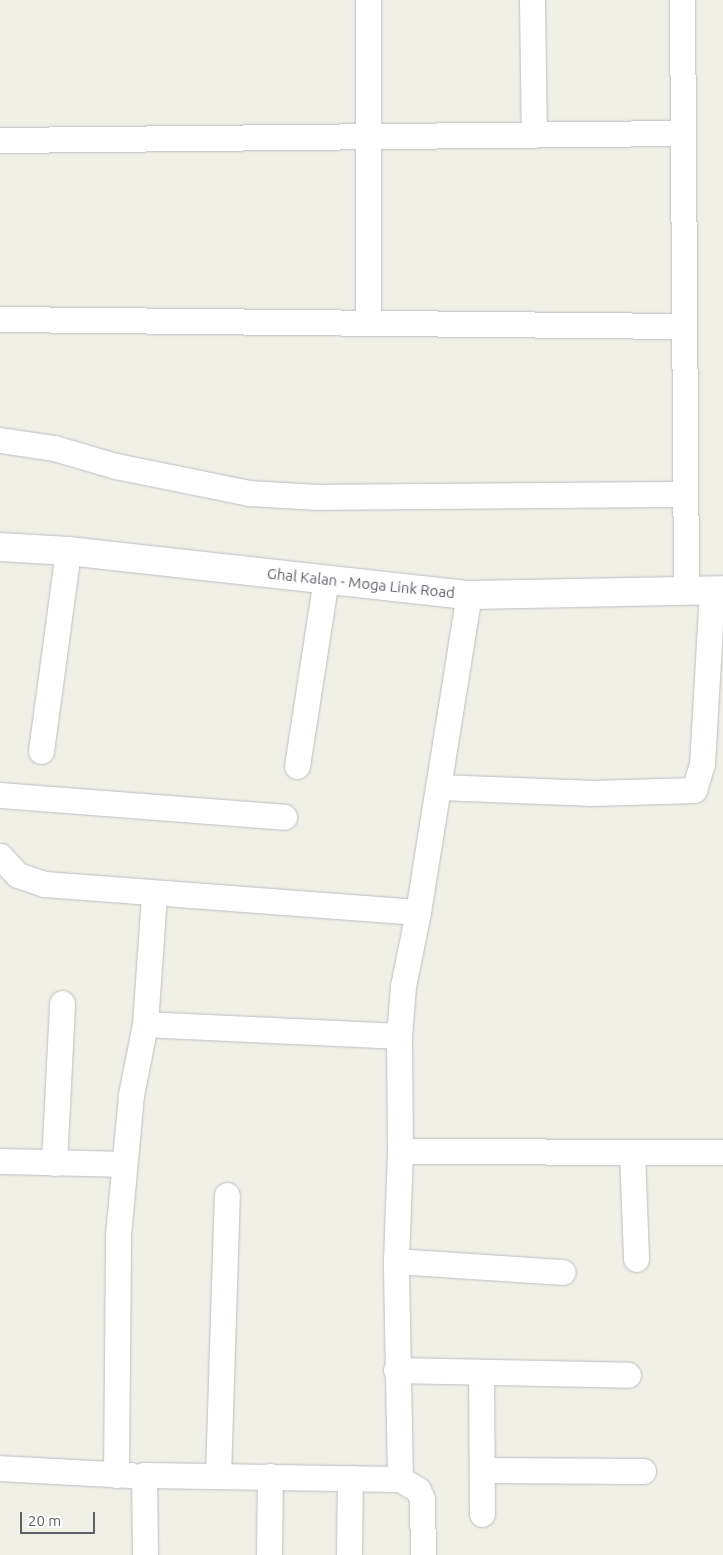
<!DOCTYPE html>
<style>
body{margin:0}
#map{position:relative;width:723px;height:1555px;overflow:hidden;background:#f1f0e7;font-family:Ubuntu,sans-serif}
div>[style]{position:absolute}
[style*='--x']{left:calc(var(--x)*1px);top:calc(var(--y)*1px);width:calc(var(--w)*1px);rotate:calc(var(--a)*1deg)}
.roads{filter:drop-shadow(0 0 1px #bbbec3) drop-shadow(0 0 1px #bbbec3)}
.street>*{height:25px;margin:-12.5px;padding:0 12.5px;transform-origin:12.5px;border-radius:12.5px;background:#fff}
.secondary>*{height:28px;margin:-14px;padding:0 14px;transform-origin:14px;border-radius:14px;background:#fff}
span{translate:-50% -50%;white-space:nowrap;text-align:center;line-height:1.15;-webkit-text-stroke:4px #fff;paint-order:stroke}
.street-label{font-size:15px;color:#5e6268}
.scale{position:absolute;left:20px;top:1512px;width:75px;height:22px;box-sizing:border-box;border:2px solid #5e6268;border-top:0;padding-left:6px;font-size:15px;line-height:18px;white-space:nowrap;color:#5e6268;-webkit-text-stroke:4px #fff;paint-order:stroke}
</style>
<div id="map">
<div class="roads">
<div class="street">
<div style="--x:368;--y:0;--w:323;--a:90"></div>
<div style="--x:532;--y:0;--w:135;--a:89.2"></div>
<div style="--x:682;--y:0;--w:590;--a:89.61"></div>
<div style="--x:0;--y:140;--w:683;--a:-0.59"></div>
<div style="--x:0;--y:319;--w:684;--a:0.59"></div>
<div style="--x:0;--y:440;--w:55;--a:8.4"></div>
<div style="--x:54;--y:448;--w:65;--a:16.2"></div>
<div style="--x:116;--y:466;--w:136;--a:11.5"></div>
<div style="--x:249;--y:493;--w:69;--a:3.3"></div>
<div style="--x:318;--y:497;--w:367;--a:-0.5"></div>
<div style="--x:41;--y:751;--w:202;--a:-82.3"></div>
<div style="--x:297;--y:766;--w:189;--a:-81.2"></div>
<div style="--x:439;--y:787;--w:154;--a:2.2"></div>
<div style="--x:593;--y:793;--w:101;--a:-1.7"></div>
<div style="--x:694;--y:790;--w:27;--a:-73"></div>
<div style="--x:702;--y:764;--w:174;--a:-86.7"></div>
<div style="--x:0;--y:795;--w:285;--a:4.4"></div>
<div style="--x:0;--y:856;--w:26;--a:47"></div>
<div style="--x:18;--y:875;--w:28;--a:19"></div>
<div style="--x:44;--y:884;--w:375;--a:4.3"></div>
<div style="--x:145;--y:1024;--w:254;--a:2.7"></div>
<div style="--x:400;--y:1151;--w:323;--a:0.2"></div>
<div style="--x:632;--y:1153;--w:106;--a:87.8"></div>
<div style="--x:0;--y:1161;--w:124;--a:1.4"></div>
<div style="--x:54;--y:1163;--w:160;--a:-87.1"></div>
<div style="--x:396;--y:1261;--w:167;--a:3.8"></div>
<div style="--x:396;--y:1370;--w:232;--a:1.2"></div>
<div style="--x:481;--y:1372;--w:142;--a:89.6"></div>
<div style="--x:0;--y:1468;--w:131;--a:3.1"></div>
<div style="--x:482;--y:1470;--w:161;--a:0.4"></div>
<div style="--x:116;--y:1475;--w:240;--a:-89.5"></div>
<div style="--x:118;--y:1235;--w:141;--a:-84.7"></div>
<div style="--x:131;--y:1095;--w:72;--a:-78.8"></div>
<div style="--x:145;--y:1024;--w:130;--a:-86"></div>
<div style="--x:218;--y:1476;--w:281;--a:-88.2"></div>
<div style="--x:400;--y:1479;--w:21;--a:31"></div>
<div style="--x:418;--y:1490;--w:10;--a:66"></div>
<div style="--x:422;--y:1499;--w:56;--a:89"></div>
<div style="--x:145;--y:1555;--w:80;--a:-90.7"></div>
<div style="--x:144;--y:1475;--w:256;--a:0.9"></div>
<div style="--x:400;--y:1479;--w:218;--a:-91.1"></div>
<div style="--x:396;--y:1261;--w:110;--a:-87.9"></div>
<div style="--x:400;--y:1151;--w:115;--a:-90.5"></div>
<div style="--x:399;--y:1036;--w:50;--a:-85.4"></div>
<div style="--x:403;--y:986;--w:76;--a:-78.5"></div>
<div style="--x:418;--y:912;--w:321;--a:-80.9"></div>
<div style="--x:269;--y:1555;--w:79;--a:-89.3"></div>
<div style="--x:349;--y:1555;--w:77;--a:-89.3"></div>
</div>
<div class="secondary">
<div style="--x:0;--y:547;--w:68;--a:3.4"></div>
<div style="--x:68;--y:551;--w:403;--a:6.3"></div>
<div style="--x:469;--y:595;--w:254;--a:-1.1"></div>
</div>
</div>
<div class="street-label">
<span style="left:361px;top:583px;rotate:6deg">Ghal Kalan - Moga Link Road</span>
</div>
<div class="scale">20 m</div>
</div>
